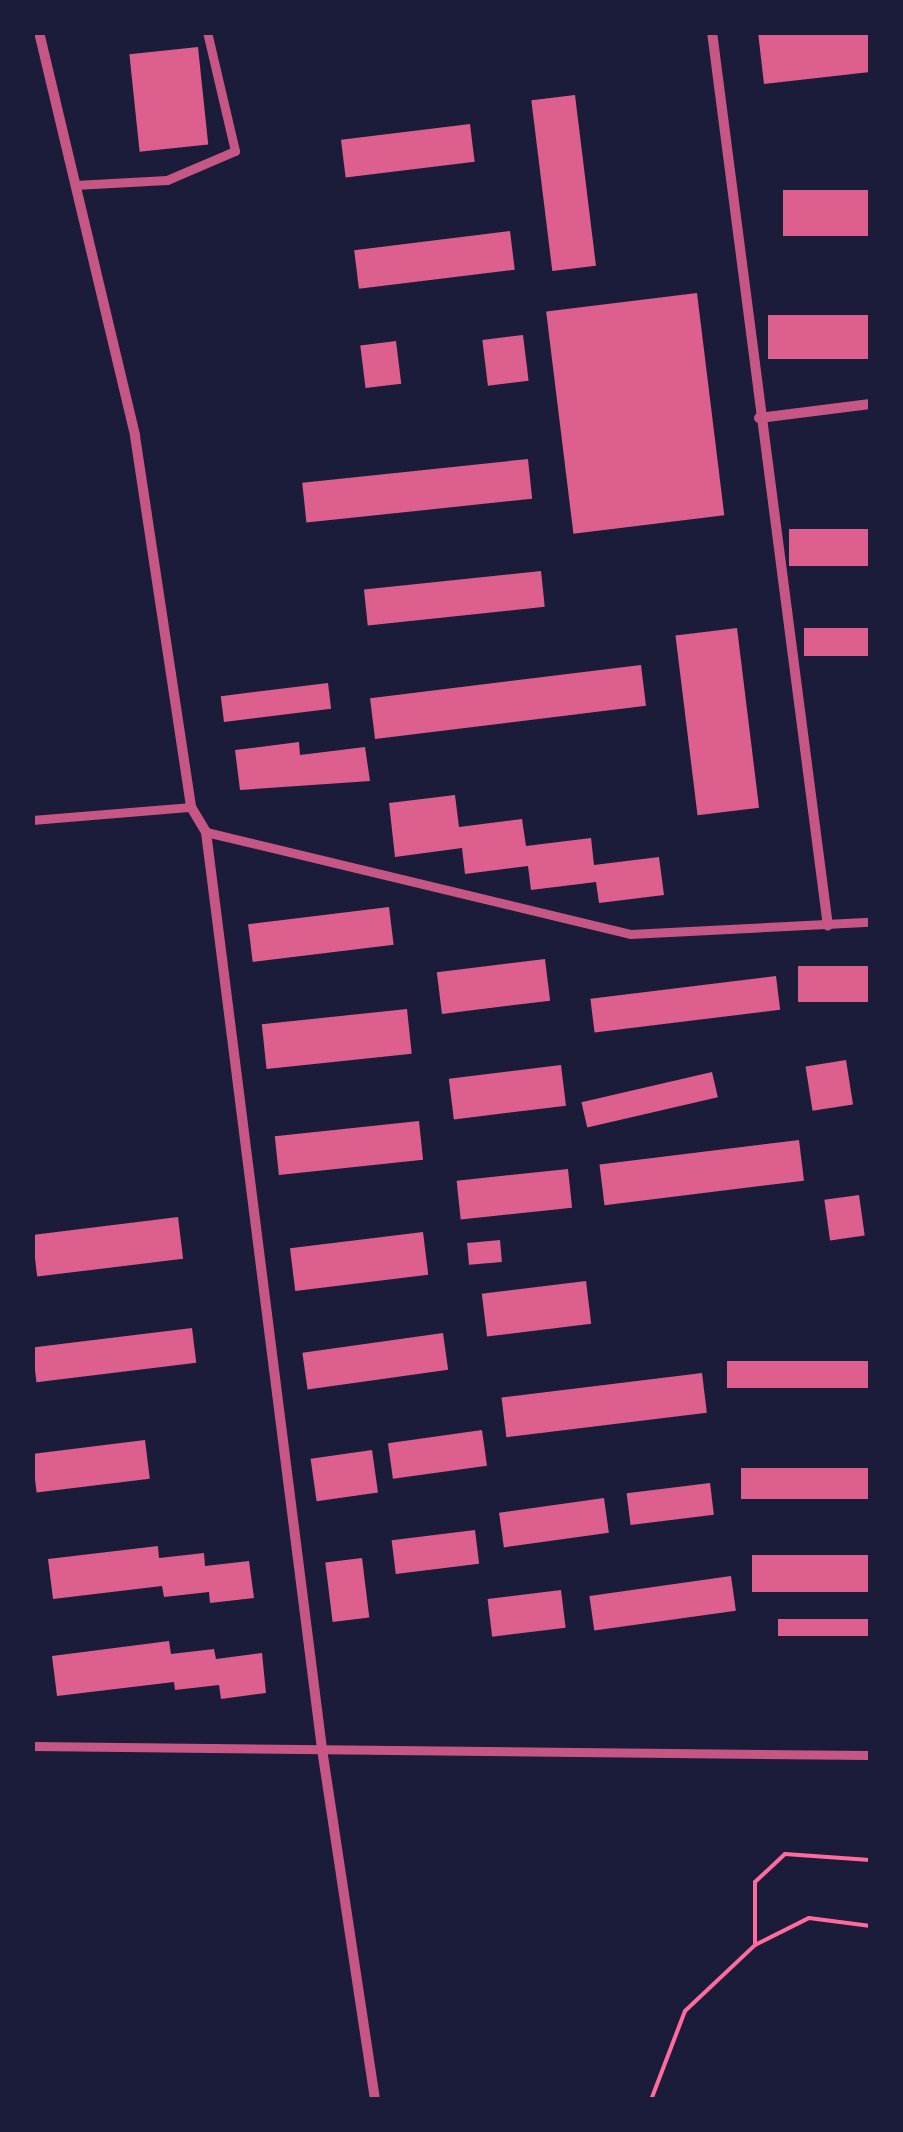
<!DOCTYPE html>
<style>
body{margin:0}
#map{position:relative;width:903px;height:2132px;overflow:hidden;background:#1b1b3a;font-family:Karla,sans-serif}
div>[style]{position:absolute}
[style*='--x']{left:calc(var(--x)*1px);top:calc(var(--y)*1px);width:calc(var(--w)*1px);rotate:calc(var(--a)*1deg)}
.building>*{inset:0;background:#dd5f8e;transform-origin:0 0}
.path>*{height:4px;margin:-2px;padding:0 2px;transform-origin:2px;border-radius:2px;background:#ff6b9d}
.minor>*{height:9px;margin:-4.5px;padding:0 4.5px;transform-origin:4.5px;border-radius:4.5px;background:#c65784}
.tertiary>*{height:10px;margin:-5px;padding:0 5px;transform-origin:5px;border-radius:5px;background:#c65784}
span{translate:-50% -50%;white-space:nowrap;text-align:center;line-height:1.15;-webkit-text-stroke:8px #1b1b3a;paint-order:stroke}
.frame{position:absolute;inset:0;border:35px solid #1b1b3a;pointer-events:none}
</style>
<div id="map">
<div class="building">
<div style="clip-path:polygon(758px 32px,870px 32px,870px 72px,764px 84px)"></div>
<div style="left:198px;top:47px;width:98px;height:69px;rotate:84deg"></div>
<div style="left:575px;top:95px;width:172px;height:44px;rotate:83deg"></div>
<div style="left:470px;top:124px;width:38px;height:130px;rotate:83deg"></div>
<div style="left:870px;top:190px;width:46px;height:87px;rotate:90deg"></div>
<div style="left:510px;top:231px;width:39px;height:157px;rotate:83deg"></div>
<div style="left:697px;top:293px;width:224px;height:152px;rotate:83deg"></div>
<div style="left:870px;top:315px;width:44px;height:102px;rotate:90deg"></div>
<div style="left:523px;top:335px;width:46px;height:41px;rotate:83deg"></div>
<div style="left:396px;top:341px;width:43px;height:36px;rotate:83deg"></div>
<div style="left:528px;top:459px;width:40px;height:227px;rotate:84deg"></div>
<div style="left:870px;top:529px;width:37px;height:81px;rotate:90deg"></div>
<div style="left:541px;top:571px;width:36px;height:178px;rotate:84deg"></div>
<div style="left:737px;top:628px;width:181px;height:62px;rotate:83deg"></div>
<div style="left:870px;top:628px;width:28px;height:66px;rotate:90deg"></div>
<div style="left:641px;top:665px;width:41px;height:273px;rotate:83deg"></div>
<div style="left:328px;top:683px;width:26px;height:108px;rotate:83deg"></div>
<div style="clip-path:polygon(299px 742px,300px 755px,365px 747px,370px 781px,240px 790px,235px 750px)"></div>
<div style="clip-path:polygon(455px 795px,459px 827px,522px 819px,526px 846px,591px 838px,594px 865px,659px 857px,664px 895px,599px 903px,596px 882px,531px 890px,528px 866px,465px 874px,462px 848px,395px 857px,389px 803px)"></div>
<div style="left:389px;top:907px;width:38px;height:142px;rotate:83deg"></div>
<div style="left:545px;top:959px;width:42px;height:109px;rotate:83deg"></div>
<div style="left:870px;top:966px;width:36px;height:72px;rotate:90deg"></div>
<div style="left:776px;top:976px;width:34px;height:187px;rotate:83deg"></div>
<div style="left:407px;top:1009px;width:45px;height:146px;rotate:84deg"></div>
<div style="left:846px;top:1060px;width:45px;height:41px;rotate:81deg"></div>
<div style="left:561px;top:1065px;width:41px;height:113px;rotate:83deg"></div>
<div style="left:712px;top:1072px;width:26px;height:134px;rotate:77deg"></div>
<div style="left:419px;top:1121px;width:39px;height:145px;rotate:84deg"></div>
<div style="left:799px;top:1140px;width:41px;height:201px;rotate:83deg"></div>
<div style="left:568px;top:1169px;width:39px;height:112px;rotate:84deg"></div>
<div style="left:859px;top:1195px;width:41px;height:35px;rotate:82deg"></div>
<div style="left:178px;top:1217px;width:42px;height:147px;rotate:83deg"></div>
<div style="left:423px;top:1232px;width:43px;height:134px;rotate:83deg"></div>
<div style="left:500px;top:1240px;width:22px;height:33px;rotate:85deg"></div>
<div style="left:586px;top:1281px;width:43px;height:105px;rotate:83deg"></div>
<div style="left:192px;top:1328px;width:35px;height:161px;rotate:83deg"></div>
<div style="left:443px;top:1333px;width:37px;height:142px;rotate:82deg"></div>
<div style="left:870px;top:1361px;width:27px;height:143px;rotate:90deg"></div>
<div style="left:702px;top:1373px;width:40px;height:202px;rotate:83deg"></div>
<div style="left:482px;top:1430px;width:36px;height:95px;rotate:82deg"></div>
<div style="left:145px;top:1440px;width:39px;height:114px;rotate:83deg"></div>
<div style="left:372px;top:1450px;width:43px;height:62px;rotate:82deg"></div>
<div style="left:870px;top:1468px;width:31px;height:129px;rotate:90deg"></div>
<div style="left:710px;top:1483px;width:32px;height:84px;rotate:83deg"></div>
<div style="left:604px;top:1498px;width:35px;height:106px;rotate:82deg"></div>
<div style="left:475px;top:1530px;width:34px;height:84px;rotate:83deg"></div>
<div style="clip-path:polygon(158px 1546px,159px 1558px,204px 1553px,205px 1566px,249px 1561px,254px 1598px,210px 1603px,209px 1592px,164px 1597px,162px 1586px,53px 1599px,48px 1559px)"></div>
<div style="left:870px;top:1555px;width:37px;height:118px;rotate:90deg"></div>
<div style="left:362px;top:1558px;width:60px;height:37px;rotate:83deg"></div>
<div style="left:731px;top:1576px;width:35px;height:143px;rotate:82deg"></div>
<div style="left:561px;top:1590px;width:38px;height:74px;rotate:83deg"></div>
<div style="left:870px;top:1619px;width:17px;height:92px;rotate:90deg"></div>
<div style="clip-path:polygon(169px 1641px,171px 1654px,214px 1649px,216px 1659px,262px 1653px,266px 1693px,221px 1699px,219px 1685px,175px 1690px,174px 1682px,57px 1696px,52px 1656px)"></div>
</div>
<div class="path">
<div style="--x:755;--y:1945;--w:63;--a:-90"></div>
<div style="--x:755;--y:1882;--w:41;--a:-43"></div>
<div style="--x:785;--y:1854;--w:85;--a:4"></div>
<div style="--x:651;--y:2100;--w:95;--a:-69.1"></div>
<div style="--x:685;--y:2011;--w:96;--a:-43.3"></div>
<div style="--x:755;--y:1945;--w:60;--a:-26.6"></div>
<div style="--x:809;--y:1918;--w:62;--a:7.5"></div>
</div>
<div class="minor">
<div style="--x:75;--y:185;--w:92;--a:-3.1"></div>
<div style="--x:167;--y:180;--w:74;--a:-23.1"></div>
<div style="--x:235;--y:151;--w:122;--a:-103.2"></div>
<div style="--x:32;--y:820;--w:160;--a:-4.7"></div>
<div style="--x:206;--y:832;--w:436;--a:13.5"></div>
<div style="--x:630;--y:934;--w:240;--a:-2.9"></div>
<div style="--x:32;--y:1746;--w:838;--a:0.62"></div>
</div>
<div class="tertiary">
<div style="--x:39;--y:32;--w:415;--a:76.6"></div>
<div style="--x:135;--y:436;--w:375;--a:81.4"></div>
<div style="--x:191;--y:807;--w:29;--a:59"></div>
<div style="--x:206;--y:832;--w:924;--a:82.79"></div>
<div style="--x:322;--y:1749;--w:355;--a:81.4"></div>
<div style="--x:712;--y:32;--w:901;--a:82.61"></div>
<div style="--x:759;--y:418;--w:112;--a:-7.2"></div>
</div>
<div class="frame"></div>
</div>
